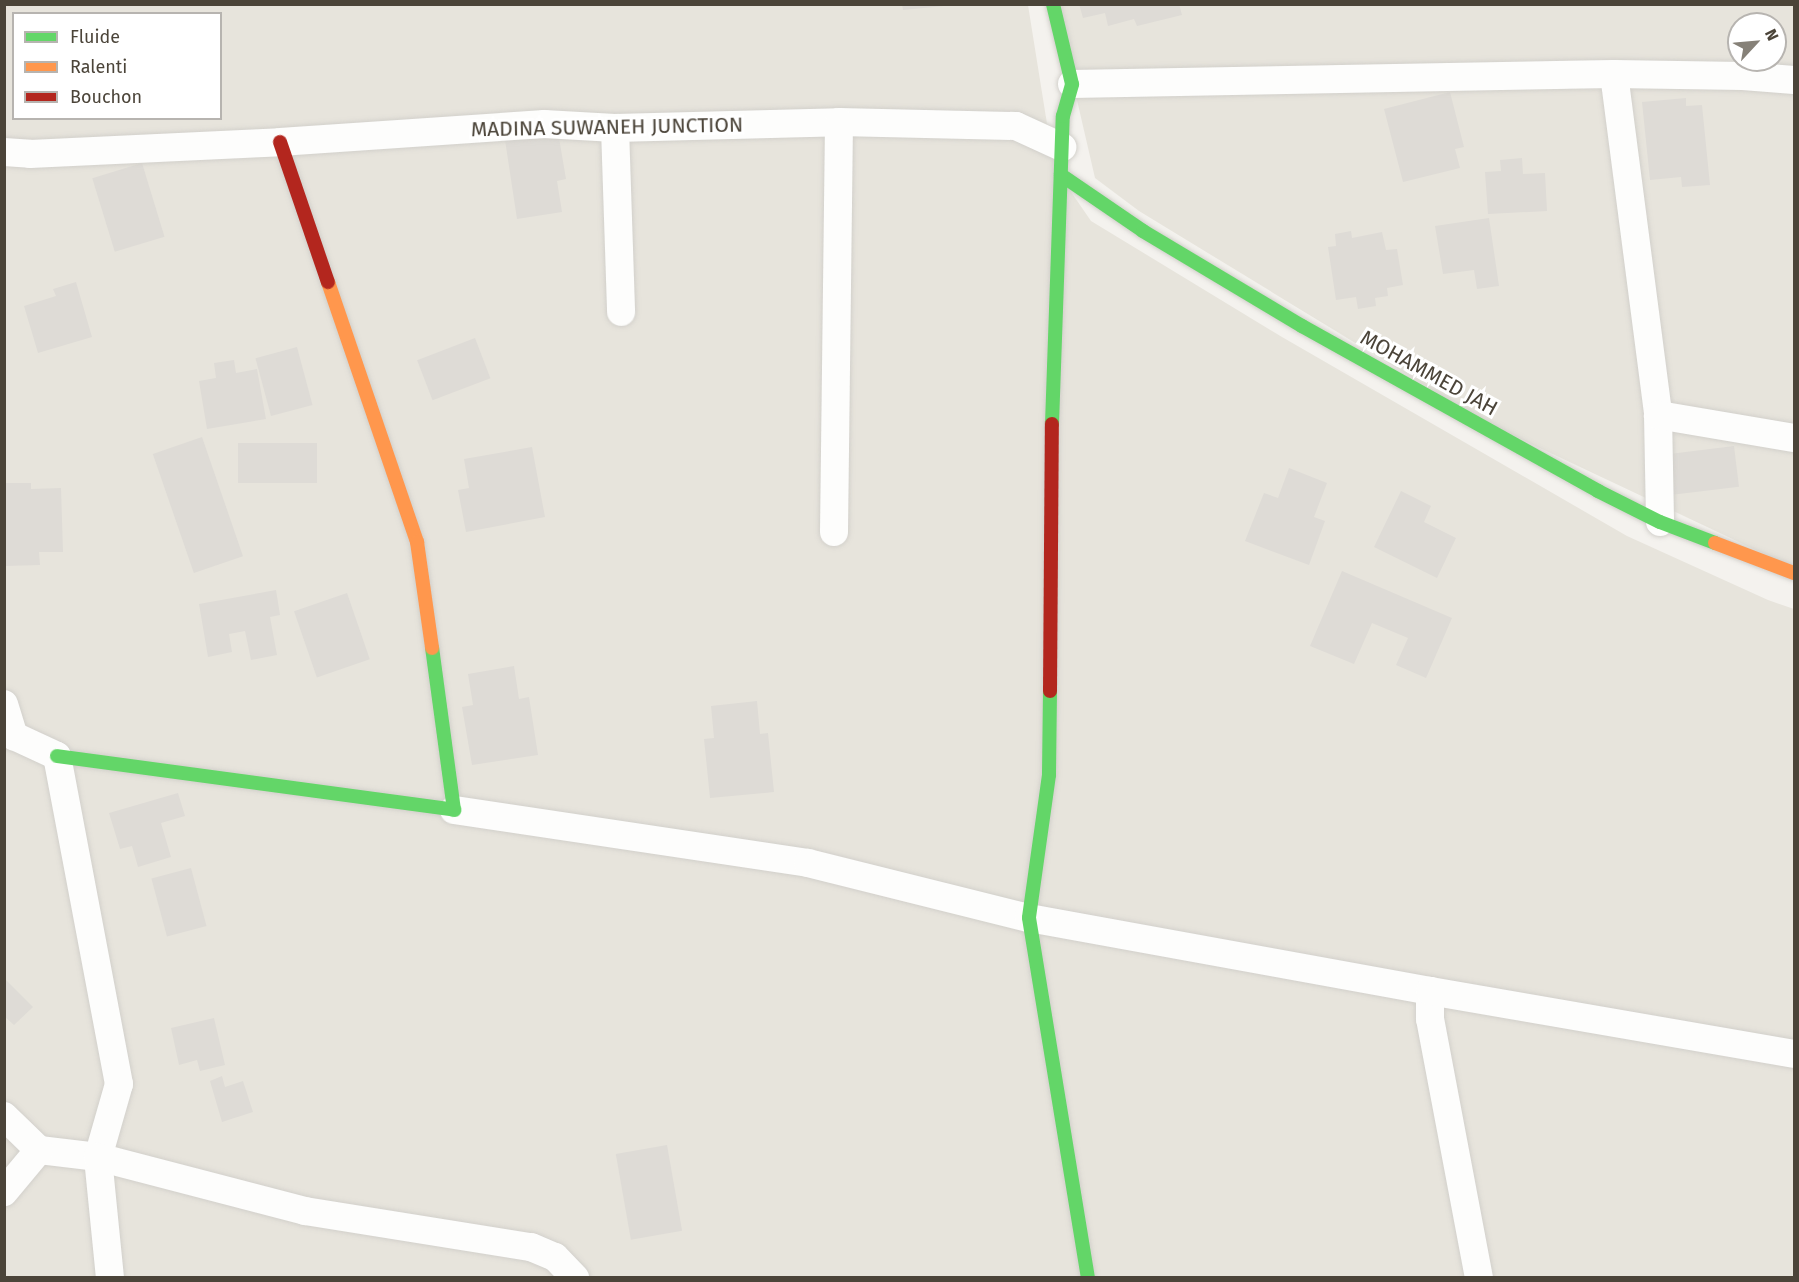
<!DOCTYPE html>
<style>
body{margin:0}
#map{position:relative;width:1799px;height:1282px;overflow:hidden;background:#f4f2ee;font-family:"Fira Sans",sans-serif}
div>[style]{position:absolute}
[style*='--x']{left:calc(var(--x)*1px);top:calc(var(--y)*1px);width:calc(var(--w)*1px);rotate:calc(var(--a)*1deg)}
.residential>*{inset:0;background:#e7e4dc}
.building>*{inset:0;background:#dedbd6;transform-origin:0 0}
.roads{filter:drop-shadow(0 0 2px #d2d0cb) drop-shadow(0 0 2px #d2d0cb)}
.street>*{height:28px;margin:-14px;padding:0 14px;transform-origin:14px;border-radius:14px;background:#fdfdfc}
.fast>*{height:14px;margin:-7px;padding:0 7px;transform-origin:7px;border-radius:7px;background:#63d668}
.slow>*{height:14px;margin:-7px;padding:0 7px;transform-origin:7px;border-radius:7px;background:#ff974d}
.jam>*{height:14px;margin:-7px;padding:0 7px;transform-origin:7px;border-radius:7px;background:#b3261e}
span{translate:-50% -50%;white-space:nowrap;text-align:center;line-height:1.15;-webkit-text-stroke:6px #fff;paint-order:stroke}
.street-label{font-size:21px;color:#4b4439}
.frame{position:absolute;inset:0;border:6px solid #4b4439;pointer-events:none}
.legend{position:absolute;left:12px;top:12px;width:210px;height:108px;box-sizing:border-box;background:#fff;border:2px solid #b7b4b0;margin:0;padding:8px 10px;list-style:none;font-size:18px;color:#4b4439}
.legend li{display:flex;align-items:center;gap:12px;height:30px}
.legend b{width:30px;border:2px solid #b7b4b0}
.north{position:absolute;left:1727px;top:12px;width:60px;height:60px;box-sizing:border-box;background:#fff;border:2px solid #b7b4b0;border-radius:50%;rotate:64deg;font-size:16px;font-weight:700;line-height:24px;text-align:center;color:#4b4439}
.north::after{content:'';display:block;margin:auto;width:21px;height:27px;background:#868178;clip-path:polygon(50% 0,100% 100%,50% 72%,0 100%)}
</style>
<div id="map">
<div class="residential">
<div style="clip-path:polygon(evenodd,5px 5px,1028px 5px,1048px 130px,1058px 173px,1091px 221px,1282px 337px,1627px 536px,1768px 600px,1794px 609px,1794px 1277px,5px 1278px,5px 5px,14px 14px,220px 14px,220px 118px,14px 118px,14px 14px)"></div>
<div style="clip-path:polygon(evenodd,1055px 5px,1794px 5px,1794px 568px,1485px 422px,1139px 211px,1095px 178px,1055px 5px,1739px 24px,1775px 24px,1775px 60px,1739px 60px,1739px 24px)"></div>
</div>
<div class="building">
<div style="clip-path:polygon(902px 4px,944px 4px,944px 6px,903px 10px)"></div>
<div style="clip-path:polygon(1079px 4px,1179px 4px,1182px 15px,1137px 26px,1134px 19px,1108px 26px,1105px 13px,1083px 18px)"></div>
<div style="clip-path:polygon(1450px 92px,1464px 147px,1455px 149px,1460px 168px,1403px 182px,1384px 109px)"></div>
<div style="clip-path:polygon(1686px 98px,1686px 106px,1702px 105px,1710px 185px,1682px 187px,1681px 177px,1650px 180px,1642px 102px)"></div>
<div style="clip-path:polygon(557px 126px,566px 179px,557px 181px,562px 212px,517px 219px,505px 140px)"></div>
<div style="clip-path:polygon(1522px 158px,1523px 174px,1545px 173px,1547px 211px,1488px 214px,1485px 172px,1501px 171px,1500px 160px)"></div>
<div style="left:142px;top:163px;width:77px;height:52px;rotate:73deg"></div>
<div style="clip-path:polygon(1489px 218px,1499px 286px,1477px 289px,1474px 270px,1443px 274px,1435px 226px)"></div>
<div style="clip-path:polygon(1351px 231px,1352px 238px,1382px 232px,1386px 250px,1397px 249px,1403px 285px,1387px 288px,1388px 296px,1375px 298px,1376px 306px,1358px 309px,1356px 297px,1336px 300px,1328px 247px,1336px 246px,1335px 234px)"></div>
<div style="clip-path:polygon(76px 282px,92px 337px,38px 353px,24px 306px,56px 296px,53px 289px)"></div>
<div style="left:475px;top:338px;width:43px;height:62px;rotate:69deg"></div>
<div style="left:297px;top:347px;width:60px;height:43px;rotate:75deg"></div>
<div style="clip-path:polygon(234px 360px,236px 373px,257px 369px,266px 419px,207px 429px,199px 381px,216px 378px,214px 363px)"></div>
<div style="left:202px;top:437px;width:126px;height:52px;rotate:71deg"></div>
<div style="left:238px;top:443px;width:79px;height:40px"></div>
<div style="left:1734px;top:446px;width:41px;height:67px;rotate:83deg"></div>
<div style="clip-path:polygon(532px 447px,545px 517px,466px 532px,458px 490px,469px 488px,464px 459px)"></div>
<div style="clip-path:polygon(1289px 468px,1327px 483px,1314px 517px,1325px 521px,1309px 565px,1245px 541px,1264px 493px,1278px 498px)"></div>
<div style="clip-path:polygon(5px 483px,31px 483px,31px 489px,61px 488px,63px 552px,39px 552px,40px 565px,5px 566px)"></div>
<div style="clip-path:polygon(1401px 491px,1431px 506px,1424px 522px,1456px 538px,1437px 578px,1374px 547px)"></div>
<div style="clip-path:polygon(1342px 571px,1452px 618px,1426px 678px,1396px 665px,1408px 638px,1372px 623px,1354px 664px,1310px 646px)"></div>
<div style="clip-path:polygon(276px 590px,280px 615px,270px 617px,277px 655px,251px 660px,245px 631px,229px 634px,232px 652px,208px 657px,199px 604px)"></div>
<div style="left:347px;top:593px;width:70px;height:56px;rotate:71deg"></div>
<div style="clip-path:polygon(514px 666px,519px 699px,529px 697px,538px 755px,472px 765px,462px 707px,473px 705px,468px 674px)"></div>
<div style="clip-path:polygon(757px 701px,760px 734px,768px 733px,774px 792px,710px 798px,704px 739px,714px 738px,711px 706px)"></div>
<div style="clip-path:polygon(178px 793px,185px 816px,161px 823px,171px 857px,138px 867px,132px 846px,120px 849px,109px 813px)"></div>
<div style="left:191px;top:868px;width:60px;height:41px;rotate:75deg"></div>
<div style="clip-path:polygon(4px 978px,33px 1007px,14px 1025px,4px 1016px)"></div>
<div style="clip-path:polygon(214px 1018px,225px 1065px,200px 1071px,197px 1060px,179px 1065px,171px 1028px)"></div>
<div style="clip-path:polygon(222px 1076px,225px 1087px,243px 1081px,253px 1112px,222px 1122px,210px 1081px)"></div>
<div style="left:667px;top:1145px;width:87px;height:52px;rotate:80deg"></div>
</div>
<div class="roads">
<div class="street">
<div style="--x:1614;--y:74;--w:344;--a:82.6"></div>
<div style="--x:1658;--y:415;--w:107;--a:88.9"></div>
<div style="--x:1072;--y:84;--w:542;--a:-1.06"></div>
<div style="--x:1614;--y:74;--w:129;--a:0.9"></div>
<div style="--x:1743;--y:76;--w:51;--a:4.5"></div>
<div style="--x:615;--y:128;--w:184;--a:88.1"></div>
<div style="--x:4;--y:152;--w:26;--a:4"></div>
<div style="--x:30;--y:154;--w:250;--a:-2.7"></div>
<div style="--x:280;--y:142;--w:265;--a:-3.9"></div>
<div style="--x:544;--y:124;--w:71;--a:3.2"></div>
<div style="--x:615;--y:128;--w:224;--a:-1.5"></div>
<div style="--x:839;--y:122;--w:177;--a:1.3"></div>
<div style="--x:1016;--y:126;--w:51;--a:24.5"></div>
<div style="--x:1658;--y:415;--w:138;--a:9.6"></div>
<div style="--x:834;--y:532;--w:410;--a:-89.3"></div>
<div style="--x:4;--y:704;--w:34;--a:73"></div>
<div style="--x:14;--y:736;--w:47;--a:24.9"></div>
<div style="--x:57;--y:756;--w:334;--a:79.3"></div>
<div style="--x:119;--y:1084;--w:76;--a:106"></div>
<div style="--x:98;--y:1157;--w:59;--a:-173.2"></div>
<div style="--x:39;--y:1150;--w:55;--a:129.8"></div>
<div style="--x:454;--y:810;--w:358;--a:8.5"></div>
<div style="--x:808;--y:863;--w:228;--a:14"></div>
<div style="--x:1029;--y:918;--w:408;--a:10.3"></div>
<div style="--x:4;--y:1116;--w:49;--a:44.2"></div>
<div style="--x:110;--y:1278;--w:122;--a:-95.7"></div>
<div style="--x:98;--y:1157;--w:214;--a:14.6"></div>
<div style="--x:305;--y:1211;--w:229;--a:9.1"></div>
<div style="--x:531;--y:1247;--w:26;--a:23"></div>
<div style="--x:555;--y:1257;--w:29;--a:46"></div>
<div style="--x:1479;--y:1278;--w:264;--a:-100.7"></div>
<div style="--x:1430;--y:1019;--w:28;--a:-90"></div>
<div style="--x:1430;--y:991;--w:369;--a:9.8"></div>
</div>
<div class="fast">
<div style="--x:1061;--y:175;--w:99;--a:34.3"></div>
<div style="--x:1143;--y:231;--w:185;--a:30.9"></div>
<div style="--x:1302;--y:326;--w:339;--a:29.1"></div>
<div style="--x:1598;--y:491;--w:69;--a:26.6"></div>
<div style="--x:1660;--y:522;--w:59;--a:20.9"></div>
<div style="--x:1052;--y:424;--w:308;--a:-88"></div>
<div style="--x:1063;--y:116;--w:33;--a:-74"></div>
<div style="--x:1072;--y:84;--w:82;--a:-103.4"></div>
<div style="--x:1050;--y:691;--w:84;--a:90.7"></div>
<div style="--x:1049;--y:775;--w:144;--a:98"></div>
<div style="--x:1029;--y:918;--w:365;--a:80.7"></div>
<div style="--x:57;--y:756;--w:401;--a:7.7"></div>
<div style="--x:454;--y:810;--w:163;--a:-97.7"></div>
</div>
<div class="slow">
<div style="--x:328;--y:282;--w:275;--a:71.1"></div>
<div style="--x:417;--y:542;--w:107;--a:81.9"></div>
<div style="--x:1715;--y:543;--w:85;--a:20.8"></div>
</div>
<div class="jam">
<div style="--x:280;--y:142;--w:148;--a:71.1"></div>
<div style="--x:1050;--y:691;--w:267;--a:-89.6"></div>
</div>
</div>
<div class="street-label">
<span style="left:607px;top:127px;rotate:-1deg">MADINA SUWANEH JUNCTION</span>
<span style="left:1429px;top:373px;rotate:29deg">MOHAMMED JAH</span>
</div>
<div class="frame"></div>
<ul class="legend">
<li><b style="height:8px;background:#63d668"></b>Fluide</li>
<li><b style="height:8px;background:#ff974d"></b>Ralenti</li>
<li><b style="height:8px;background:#b3261e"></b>Bouchon</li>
</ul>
<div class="north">N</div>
</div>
